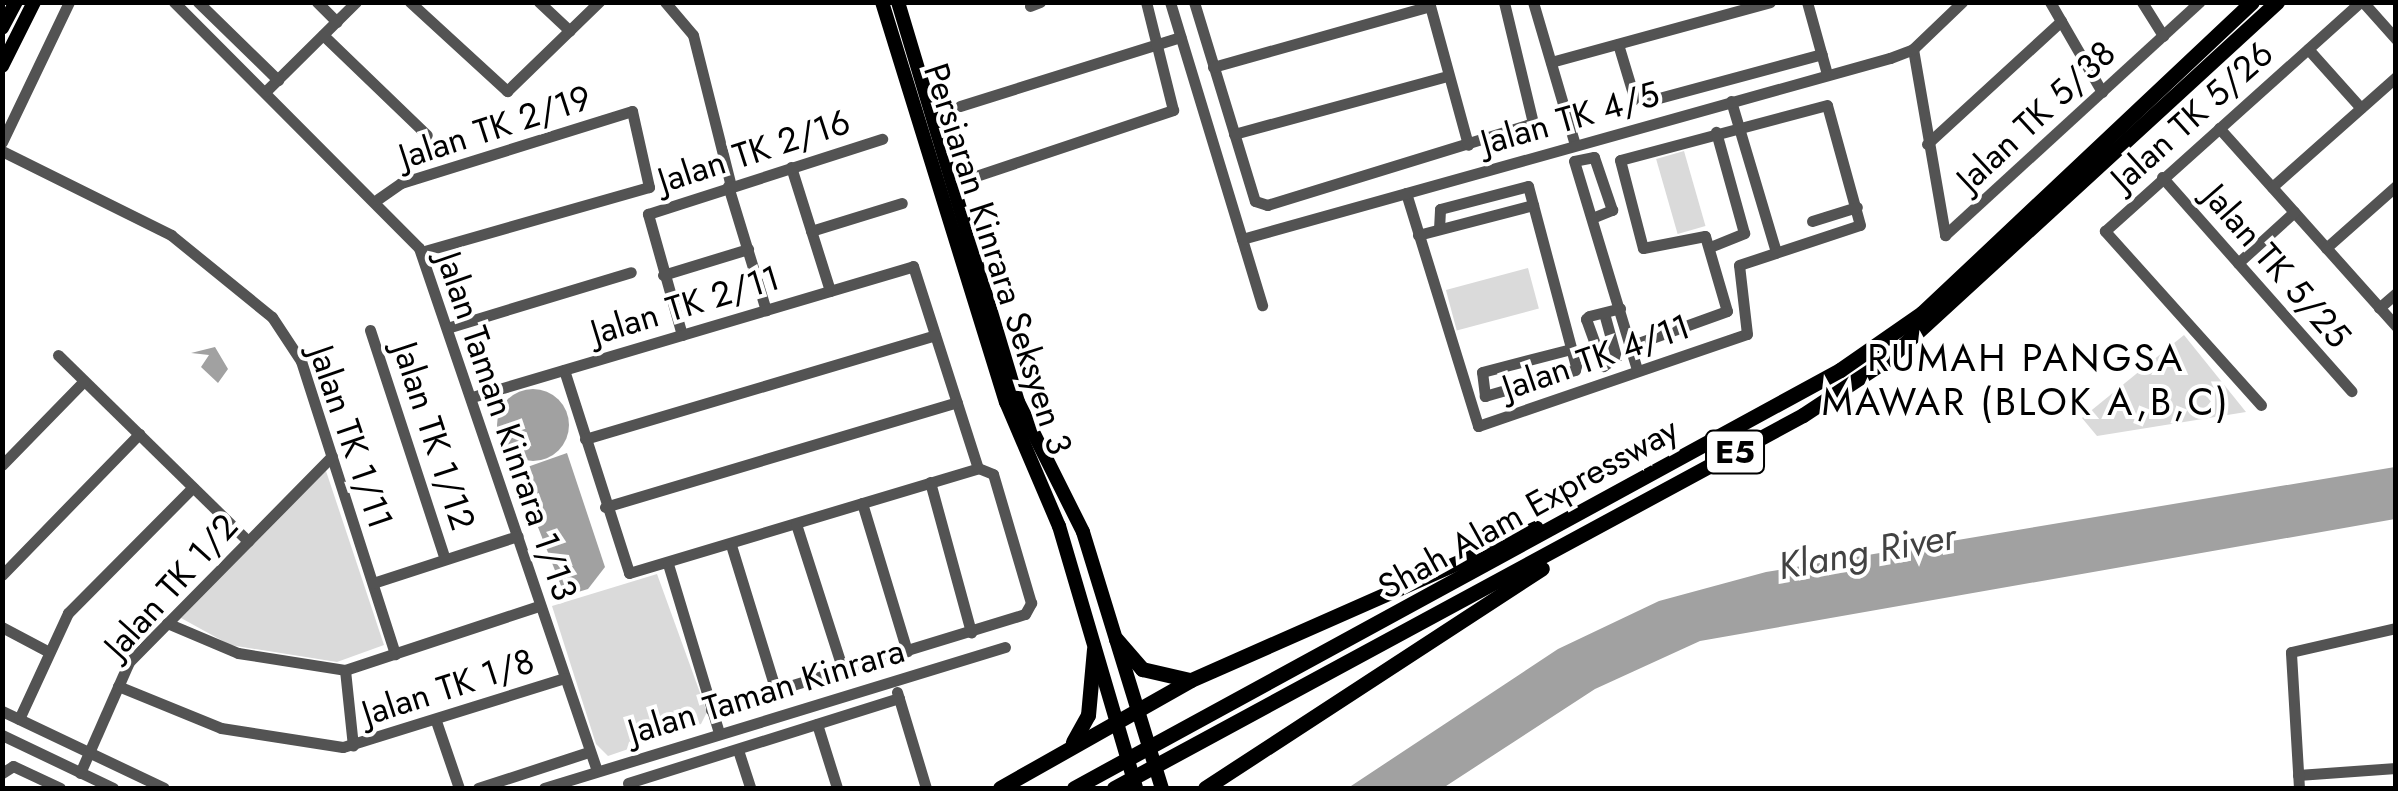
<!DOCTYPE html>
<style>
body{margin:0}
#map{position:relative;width:2398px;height:791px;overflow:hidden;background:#fff;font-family:Jost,sans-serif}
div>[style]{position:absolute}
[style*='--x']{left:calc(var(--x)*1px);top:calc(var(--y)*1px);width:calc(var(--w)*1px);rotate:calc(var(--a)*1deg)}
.green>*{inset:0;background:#dadada;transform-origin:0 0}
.water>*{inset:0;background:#a1a1a1}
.round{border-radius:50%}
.minor>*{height:11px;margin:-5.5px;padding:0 5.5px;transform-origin:5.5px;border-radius:5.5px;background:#535353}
.major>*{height:14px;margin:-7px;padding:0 7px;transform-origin:7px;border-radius:7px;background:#000}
.highway>*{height:15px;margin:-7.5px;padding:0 7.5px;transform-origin:7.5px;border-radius:7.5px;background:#000}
span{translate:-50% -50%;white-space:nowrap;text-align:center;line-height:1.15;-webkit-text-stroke:8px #fff;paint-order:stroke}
.shield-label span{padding:2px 8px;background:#fff;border:2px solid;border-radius:8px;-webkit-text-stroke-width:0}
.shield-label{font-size:32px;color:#000;font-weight:700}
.street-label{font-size:35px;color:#000}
.neighbourhood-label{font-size:38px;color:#000;letter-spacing:2.5px}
.water-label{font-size:38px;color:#424242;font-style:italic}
.frame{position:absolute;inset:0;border:5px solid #000;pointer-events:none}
</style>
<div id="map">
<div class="green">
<div style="left:1684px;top:151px;width:78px;height:29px;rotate:74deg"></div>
<div style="left:1528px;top:268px;width:42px;height:85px;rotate:75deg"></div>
<div style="clip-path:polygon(2184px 335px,2246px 412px,2097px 436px,2082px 418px)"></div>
<div style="clip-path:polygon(326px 471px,384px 645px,337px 662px,230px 645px,181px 618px)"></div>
<div style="clip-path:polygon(657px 574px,707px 712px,701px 724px,608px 756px,596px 744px,552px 606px)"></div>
</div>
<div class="water">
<div style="clip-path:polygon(215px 347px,228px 369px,218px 383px,201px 367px,209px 355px,191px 353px)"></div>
<div class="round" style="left:497px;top:389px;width:72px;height:72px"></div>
<div style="clip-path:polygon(567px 453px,605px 567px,588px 589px,565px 596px,516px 471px)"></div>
<div style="clip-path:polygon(2395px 467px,2395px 519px,1700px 641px,1595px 689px,1443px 788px,1348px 788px,1558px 649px,1659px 601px,1766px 572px)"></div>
</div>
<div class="minor">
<div style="--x:174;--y:2;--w:347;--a:45.1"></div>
<div style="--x:419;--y:248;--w:552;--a:71.2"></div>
<div style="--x:198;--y:2;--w:112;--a:44.3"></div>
<div style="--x:317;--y:2;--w:28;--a:45"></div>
<div style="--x:410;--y:2;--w:132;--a:42.5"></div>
<div style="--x:507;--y:91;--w:128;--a:-44.1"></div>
<div style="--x:539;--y:2;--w:42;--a:43.1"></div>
<div style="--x:665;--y:2;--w:43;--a:49.7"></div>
<div style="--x:693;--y:35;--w:156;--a:75.9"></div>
<div style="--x:1170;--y:2;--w:317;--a:73.1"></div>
<div style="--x:1194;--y:2;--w:208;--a:73"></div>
<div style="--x:1255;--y:201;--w:13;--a:18"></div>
<div style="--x:1267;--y:205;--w:278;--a:-17.1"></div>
<div style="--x:1533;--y:123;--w:124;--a:-103.5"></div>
<div style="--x:1429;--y:2;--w:148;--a:74.7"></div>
<div style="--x:1533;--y:2;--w:149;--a:73.6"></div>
<div style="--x:1807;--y:2;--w:75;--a:74.5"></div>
<div style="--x:2050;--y:2;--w:104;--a:60"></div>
<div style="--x:2142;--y:2;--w:40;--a:58"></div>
<div style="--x:2363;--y:2;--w:50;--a:48.3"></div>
<div style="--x:1030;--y:6;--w:11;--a:-22"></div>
<div style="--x:323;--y:35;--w:144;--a:43.9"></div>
<div style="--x:1618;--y:44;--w:55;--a:73.2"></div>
<div style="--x:1634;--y:97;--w:11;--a:27"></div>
<div style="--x:1644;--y:102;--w:184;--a:-15.1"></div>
<div style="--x:1913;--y:49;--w:189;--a:80.2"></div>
<div style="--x:1945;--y:235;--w:345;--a:-42.5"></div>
<div style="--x:2308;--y:49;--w:79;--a:48.1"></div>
<div style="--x:1551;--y:62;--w:227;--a:-15.3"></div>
<div style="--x:1213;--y:67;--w:225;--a:-15.7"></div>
<div style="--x:266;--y:91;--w:127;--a:-44.7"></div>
<div style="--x:1731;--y:101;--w:158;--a:73.4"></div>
<div style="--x:960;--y:106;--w:231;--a:-17.4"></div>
<div style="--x:2219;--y:128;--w:266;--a:48.2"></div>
<div style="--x:1234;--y:134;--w:222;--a:-15.2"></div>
<div style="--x:2;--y:142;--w:155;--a:-64.4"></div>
<div style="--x:1927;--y:144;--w:182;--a:-42.5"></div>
<div style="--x:2;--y:151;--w:189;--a:26.4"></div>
<div style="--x:171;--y:235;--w:130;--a:39.1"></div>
<div style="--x:272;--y:317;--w:53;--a:56.6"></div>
<div style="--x:301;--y:361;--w:308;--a:72.2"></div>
<div style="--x:791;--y:167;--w:130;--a:72.5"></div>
<div style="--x:976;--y:176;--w:208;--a:-18.5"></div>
<div style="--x:1173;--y:110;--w:111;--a:-104"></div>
<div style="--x:2162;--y:177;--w:286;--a:48.5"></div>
<div style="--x:728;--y:186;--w:130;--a:73"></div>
<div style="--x:2272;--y:187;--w:166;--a:-41.6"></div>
<div style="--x:1406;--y:193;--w:244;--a:72.8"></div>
<div style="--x:1478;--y:426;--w:284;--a:-18.9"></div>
<div style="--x:1747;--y:334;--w:69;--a:-96.6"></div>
<div style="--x:1739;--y:265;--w:127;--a:-18.3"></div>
<div style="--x:1860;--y:225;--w:124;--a:-105.4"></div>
<div style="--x:1827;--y:105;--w:214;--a:165.1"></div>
<div style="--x:1620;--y:160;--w:91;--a:75.4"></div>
<div style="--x:1643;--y:248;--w:63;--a:-11"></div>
<div style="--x:1705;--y:236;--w:78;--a:73.7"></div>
<div style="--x:1727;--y:311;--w:103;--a:160.2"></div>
<div style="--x:378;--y:199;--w:28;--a:-35"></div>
<div style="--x:401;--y:183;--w:242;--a:-17.3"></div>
<div style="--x:632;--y:111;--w:78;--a:77.4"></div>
<div style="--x:649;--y:187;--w:237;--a:164.1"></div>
<div style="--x:1592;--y:218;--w:22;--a:-22"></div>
<div style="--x:1612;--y:210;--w:56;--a:-108.8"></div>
<div style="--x:1594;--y:157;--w:20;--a:169"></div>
<div style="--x:1574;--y:161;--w:218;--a:73.2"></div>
<div style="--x:1812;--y:221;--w:47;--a:-17.3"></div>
<div style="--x:1439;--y:229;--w:20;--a:-87"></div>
<div style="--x:1440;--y:209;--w:91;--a:-14.6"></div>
<div style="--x:1528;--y:186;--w:186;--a:75.1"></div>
<div style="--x:1576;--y:366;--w:4;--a:104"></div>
<div style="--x:1575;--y:370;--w:94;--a:163.9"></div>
<div style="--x:1485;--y:396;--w:24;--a:-97"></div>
<div style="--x:1482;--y:372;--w:92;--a:-14.5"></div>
<div style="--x:811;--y:231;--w:95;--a:-17.1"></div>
<div style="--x:1418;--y:235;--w:119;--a:-14.6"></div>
<div style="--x:1242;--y:239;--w:673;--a:-15.61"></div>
<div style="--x:1890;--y:58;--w:25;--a:-21"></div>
<div style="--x:1913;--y:49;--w:68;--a:-43.8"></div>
<div style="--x:1710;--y:247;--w:37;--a:-22"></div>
<div style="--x:1744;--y:233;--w:105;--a:-105.5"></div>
<div style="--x:2326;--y:248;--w:94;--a:-41.5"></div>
<div style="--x:2238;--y:263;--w:76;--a:-42.3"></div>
<div style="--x:663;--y:275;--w:89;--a:-17"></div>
<div style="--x:2379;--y:308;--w:23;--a:-41"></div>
<div style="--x:1604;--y:313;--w:46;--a:74.7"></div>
<div style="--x:1616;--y:357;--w:16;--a:145"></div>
<div style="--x:1603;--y:366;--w:50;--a:-109.9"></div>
<div style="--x:1586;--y:319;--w:4;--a:-45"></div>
<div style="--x:1589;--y:316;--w:32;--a:-14"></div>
<div style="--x:447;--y:328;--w:192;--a:-16.9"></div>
<div style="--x:370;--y:330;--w:241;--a:71.9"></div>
<div style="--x:682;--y:335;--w:126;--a:-105.7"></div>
<div style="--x:648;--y:214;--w:246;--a:-17.8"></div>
<div style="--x:58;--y:355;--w:266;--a:44.4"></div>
<div style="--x:564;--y:370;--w:213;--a:72.2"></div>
<div style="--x:629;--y:573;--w:364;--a:-16.7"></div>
<div style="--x:472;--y:397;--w:460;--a:-16.5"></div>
<div style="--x:913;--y:266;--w:212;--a:72.2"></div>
<div style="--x:2261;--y:405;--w:234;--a:-131.9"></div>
<div style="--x:2105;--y:231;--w:343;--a:-41.9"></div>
<div style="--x:585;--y:439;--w:365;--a:-16.5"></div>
<div style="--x:2;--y:465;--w:117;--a:-45.7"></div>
<div style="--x:930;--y:482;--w:156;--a:74.7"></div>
<div style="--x:862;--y:503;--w:155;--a:73.1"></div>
<div style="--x:605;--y:507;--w:367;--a:-16.6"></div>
<div style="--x:796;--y:524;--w:153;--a:72.2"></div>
<div style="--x:731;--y:545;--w:153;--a:72.9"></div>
<div style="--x:668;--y:564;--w:177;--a:73.2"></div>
<div style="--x:2;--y:575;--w:197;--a:-45.8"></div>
<div style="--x:373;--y:583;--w:152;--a:-18"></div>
<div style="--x:167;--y:623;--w:77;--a:22.9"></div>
<div style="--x:238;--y:653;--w:108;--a:9"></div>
<div style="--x:345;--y:670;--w:204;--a:-18.3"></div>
<div style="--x:2;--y:627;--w:53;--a:28"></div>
<div style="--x:345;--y:670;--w:76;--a:84"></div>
<div style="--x:118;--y:686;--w:111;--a:22.2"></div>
<div style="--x:221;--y:728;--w:123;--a:8.9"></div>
<div style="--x:343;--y:747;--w:232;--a:-17.3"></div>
<div style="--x:897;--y:692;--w:100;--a:73.2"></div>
<div style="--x:711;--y:710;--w:328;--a:-17"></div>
<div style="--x:1025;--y:614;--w:13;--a:-61"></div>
<div style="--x:1031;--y:603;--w:134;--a:-106.4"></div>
<div style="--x:993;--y:474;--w:16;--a:-158"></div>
<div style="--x:2;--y:711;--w:179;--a:25.4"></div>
<div style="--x:19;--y:719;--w:117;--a:-65.2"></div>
<div style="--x:68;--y:613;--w:177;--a:-45.2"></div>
<div style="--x:436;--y:721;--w:71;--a:71.1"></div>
<div style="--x:817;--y:724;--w:67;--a:72.6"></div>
<div style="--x:2;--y:735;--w:123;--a:25.5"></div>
<div style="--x:738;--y:750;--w:40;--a:72"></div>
<div style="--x:2;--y:773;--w:13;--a:-32"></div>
<div style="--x:13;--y:766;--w:52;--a:25.1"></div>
<div style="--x:80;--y:773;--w:121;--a:-66.2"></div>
<div style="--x:129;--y:662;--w:289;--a:-45.4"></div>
<div style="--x:2298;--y:775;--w:98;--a:-4.1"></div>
<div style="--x:628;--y:783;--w:284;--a:-17.4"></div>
<div style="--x:478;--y:788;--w:117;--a:-18"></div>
<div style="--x:544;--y:788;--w:482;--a:-17"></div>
<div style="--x:2299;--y:788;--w:136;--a:-93.4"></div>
<div style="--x:2291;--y:652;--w:108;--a:-12.9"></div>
</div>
<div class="major">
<div style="--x:882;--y:2;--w:419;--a:72.8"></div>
<div style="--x:1006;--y:402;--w:135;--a:66.9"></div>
<div style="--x:1059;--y:526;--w:273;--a:73.6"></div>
<div style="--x:898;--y:2;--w:418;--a:73.3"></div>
<div style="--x:1018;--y:402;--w:145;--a:63.4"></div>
<div style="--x:1083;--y:532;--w:268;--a:72.9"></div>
<div style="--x:2;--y:28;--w:30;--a:-62"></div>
<div style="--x:2;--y:66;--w:72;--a:-63.4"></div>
</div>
<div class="highway">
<div style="--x:1116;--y:639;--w:40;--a:49"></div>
<div style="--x:1142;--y:669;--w:49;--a:12.9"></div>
<div style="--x:1073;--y:742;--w:31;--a:-61"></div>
<div style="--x:1088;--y:715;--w:66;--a:-84.8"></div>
<div style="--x:1000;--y:788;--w:219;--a:-29.5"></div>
<div style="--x:1191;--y:680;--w:377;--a:-23.8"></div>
<div style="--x:1074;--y:788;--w:873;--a:-28.62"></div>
<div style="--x:1840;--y:370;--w:100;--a:-34.8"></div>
<div style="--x:1922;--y:313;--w:453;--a:-43.3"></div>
<div style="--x:1114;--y:788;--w:783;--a:-28.43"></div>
<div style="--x:1803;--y:415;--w:103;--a:-33.5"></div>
<div style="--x:1889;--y:358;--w:527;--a:-42.54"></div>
<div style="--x:1205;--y:788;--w:402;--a:-33.1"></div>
</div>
<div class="shield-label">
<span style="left:1735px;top:452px">E5</span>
</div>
<div class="street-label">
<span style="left:2036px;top:116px;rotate:-43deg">Jalan TK 5/38</span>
<span style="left:2192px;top:116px;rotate:-42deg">Jalan TK 5/26</span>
<span style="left:1570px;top:118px;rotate:-16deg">Jalan TK 4/5</span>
<span style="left:495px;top:127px;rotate:-18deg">Jalan TK 2/19</span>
<span style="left:754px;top:151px;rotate:-18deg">Jalan TK 2/16</span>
<span style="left:998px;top:259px;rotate:72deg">Persiaran Kinrara Seksyen 3</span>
<span style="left:2277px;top:266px;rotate:49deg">Jalan TK 5/25</span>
<span style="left:685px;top:305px;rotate:-17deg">Jalan TK 2/11</span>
<span style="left:1596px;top:357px;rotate:-19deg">Jalan TK 4/11</span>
<span style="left:507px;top:426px;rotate:71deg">Jalan Taman Kinrara 1/13</span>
<span style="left:434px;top:436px;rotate:72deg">Jalan TK 1/12</span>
<span style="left:351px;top:437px;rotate:71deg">Jalan TK 1/11</span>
<span style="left:1528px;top:508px;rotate:-29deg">Shah Alam Expressway</span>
<span style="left:171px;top:586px;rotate:-48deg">Jalan TK 1/2</span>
<span style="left:448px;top:687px;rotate:-18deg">Jalan TK 1/8</span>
<span style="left:766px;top:691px;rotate:-17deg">Jalan Taman Kinrara</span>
</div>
<div class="neighbourhood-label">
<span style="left:2026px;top:380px">RUMAH PANGSA<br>MAWAR (BLOK A,B,C)</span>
</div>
<div class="water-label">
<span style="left:1867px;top:551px;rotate:-10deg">Klang River</span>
</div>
<div class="frame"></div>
</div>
